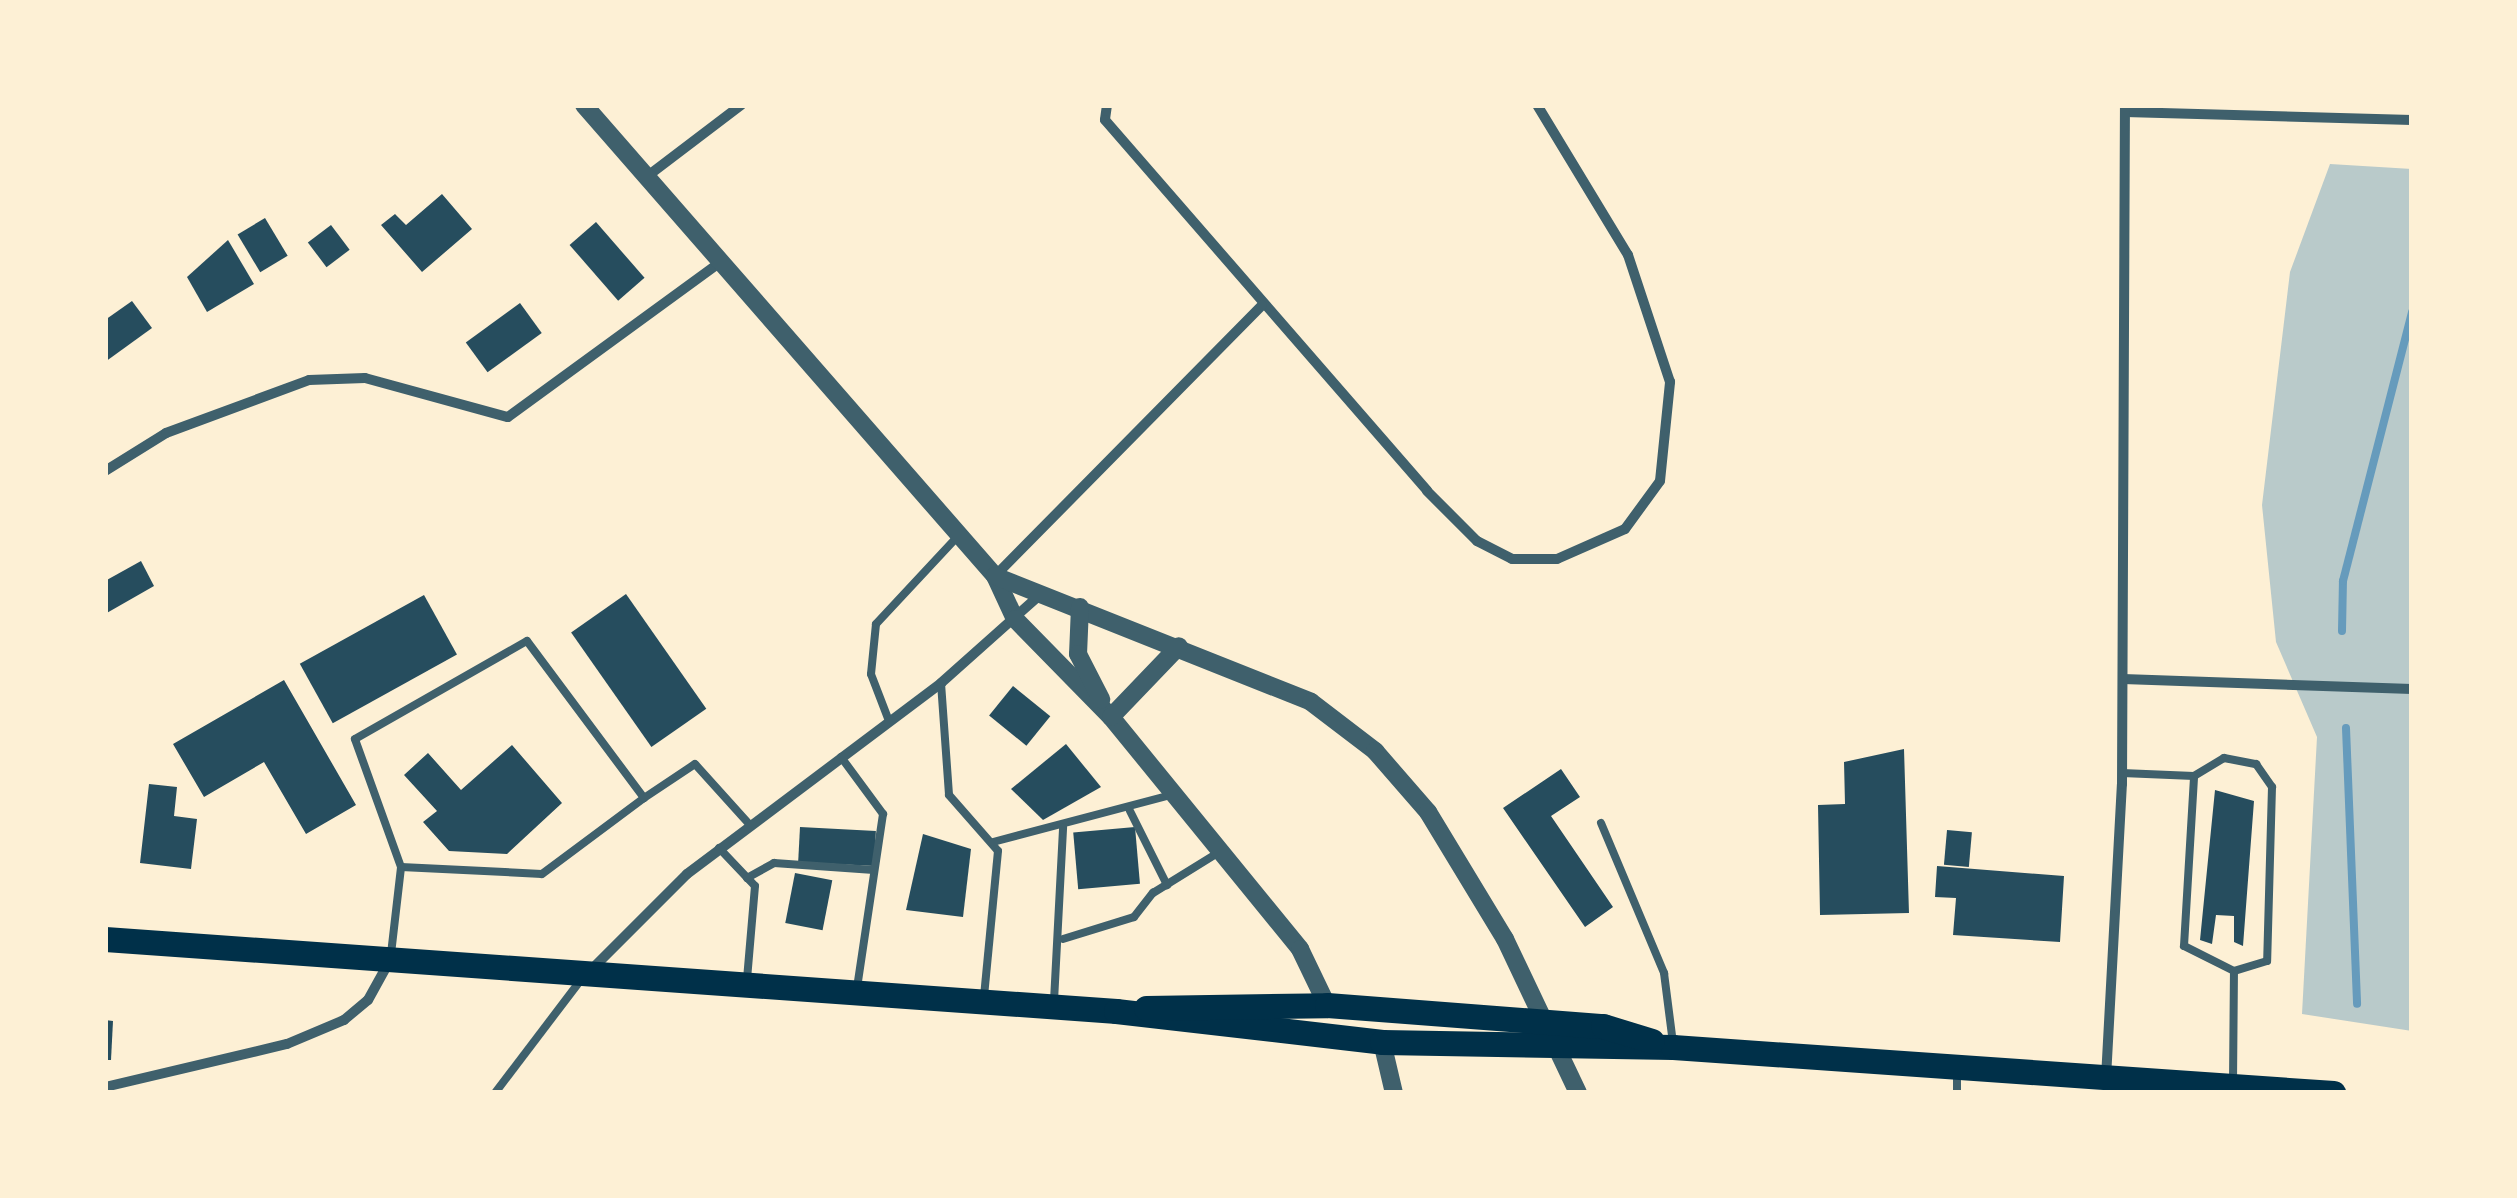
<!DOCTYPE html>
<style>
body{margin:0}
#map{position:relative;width:2517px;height:1198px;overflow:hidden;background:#fdf0d5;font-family:"IBM Plex Sans",sans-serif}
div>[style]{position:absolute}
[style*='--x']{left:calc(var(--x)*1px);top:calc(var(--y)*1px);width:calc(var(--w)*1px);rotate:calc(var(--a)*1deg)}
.green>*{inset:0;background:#b9caca}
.stream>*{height:8px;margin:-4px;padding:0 4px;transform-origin:4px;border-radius:4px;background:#669bbc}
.building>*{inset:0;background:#264d5e;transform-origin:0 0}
.service>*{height:8px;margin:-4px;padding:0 4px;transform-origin:4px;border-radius:4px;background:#3f606c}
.minor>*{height:10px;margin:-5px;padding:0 5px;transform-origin:5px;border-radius:5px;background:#3f606c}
.tertiary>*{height:18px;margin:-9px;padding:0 9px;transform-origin:9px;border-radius:9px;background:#3f606c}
.trunk>*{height:25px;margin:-12.5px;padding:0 12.5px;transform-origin:12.5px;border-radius:12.5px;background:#003049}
span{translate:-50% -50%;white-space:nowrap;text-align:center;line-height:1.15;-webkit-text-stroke:10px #fdf0d5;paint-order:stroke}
.frame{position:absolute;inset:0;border:108px solid #fdf0d5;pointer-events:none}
</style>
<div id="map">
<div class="green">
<div style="clip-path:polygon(2330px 164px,2412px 169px,2412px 1031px,2302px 1014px,2317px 737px,2276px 642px,2262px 505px,2290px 272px)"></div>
</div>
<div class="stream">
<div style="--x:2342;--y:631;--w:50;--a:-88.9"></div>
<div style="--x:2343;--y:581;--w:278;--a:-75.6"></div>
<div style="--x:2346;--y:728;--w:276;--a:87.7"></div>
</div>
<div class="building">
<div style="clip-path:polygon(442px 194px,472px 229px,422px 272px,381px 225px,395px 214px,406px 225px)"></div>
<div style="left:265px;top:218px;width:44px;height:32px;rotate:59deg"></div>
<div style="left:596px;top:222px;width:74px;height:35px;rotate:49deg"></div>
<div style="left:331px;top:225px;width:31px;height:29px;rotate:53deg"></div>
<div style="clip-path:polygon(228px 240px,254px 284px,207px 312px,187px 277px)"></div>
<div style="clip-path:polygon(132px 301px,152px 328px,105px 362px,105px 320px)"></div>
<div style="left:520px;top:303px;width:37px;height:67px;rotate:54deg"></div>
<div style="clip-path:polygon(141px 561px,154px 586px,105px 614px,105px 581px)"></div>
<div style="left:626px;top:594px;width:140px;height:67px;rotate:55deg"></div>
<div style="left:424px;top:595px;width:68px;height:142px;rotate:61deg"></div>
<div style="clip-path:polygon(284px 680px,356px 805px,306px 834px,264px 762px,204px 797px,173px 744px)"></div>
<div style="left:1013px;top:686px;width:48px;height:38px;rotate:39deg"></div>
<div style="clip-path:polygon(1066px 744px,1101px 787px,1043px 820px,1011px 789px)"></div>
<div style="clip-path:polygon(512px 745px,562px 803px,507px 854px,449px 851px,423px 822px,437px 811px,404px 775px,428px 753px,461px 790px)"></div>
<div style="clip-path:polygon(1904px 749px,1909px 913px,1820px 915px,1818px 805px,1845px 804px,1844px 762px)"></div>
<div style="clip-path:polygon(1561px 769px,1580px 797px,1551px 816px,1613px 907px,1585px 927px,1503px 808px)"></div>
<div style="clip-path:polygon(149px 784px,177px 787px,174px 816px,197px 819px,191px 869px,140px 863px)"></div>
<div style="clip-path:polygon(2215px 790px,2254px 801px,2243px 946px,2234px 942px,2234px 916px,2216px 915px,2212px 944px,2200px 940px)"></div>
<div style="left:800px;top:827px;width:76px;height:35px;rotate:3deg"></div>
<div style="left:1135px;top:827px;width:57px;height:62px;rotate:85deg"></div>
<div style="left:1947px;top:830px;width:25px;height:35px;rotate:5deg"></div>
<div style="clip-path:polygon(923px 834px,971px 849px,963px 917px,906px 910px)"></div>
<div style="clip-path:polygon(1937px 866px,2064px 876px,2060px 942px,1953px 935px,1956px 898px,1935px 897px)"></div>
<div style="left:795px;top:873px;width:38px;height:51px;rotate:11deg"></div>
<div style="clip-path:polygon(105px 1020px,113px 1021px,111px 1060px,105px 1060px)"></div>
</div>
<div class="service">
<div style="--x:941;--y:683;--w:112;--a:85.9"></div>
<div style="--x:949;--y:795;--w:74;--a:48.8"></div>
<div style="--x:998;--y:851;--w:147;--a:95.5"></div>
<div style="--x:889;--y:721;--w:50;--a:-111"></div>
<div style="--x:871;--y:674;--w:50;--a:-84.3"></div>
<div style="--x:876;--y:624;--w:122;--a:-47"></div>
<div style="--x:841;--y:757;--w:71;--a:53.6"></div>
<div style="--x:883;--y:814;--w:175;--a:98.5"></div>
<div style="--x:2122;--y:773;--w:72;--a:2.4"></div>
<div style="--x:2194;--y:776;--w:35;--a:-31"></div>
<div style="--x:2224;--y:758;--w:33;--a:11"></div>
<div style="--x:2256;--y:764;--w:28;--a:55"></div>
<div style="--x:2272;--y:787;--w:174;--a:91.6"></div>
<div style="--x:2267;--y:961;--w:34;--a:163"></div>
<div style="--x:2234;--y:971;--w:56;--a:-153.4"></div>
<div style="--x:2184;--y:946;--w:170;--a:-86.6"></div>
<div style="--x:1130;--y:811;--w:83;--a:63.4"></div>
<div style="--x:1601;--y:823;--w:163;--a:67.2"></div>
<div style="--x:1664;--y:973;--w:71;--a:82.7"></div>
<div style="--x:993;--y:842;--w:184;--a:-14.8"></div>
<div style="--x:719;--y:848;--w:52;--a:46.5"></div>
<div style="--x:755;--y:886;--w:93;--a:94.9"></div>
<div style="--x:401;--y:867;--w:141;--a:2.8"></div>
<div style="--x:542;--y:874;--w:127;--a:-36.7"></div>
<div style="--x:747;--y:878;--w:31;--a:-29"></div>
<div style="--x:774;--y:863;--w:100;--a:4"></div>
<div style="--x:1063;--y:939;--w:74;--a:-17.2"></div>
<div style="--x:1134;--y:917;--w:31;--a:-52"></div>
<div style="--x:1153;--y:893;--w:80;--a:-31.7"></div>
<div style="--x:391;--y:954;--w:88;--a:-83.4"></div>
<div style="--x:401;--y:867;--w:136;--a:-109.8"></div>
<div style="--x:355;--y:739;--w:198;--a:-29.7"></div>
<div style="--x:527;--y:641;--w:196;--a:53.3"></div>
<div style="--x:644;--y:798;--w:61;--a:-33.7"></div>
<div style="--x:695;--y:764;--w:82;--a:48"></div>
<div style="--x:1054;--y:1001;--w:174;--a:-87"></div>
<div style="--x:2233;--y:1082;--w:111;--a:-89.5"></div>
<div style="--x:495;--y:1093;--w:146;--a:-52.8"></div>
<div style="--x:1957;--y:1093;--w:20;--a:-90"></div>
</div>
<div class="minor">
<div style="--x:1107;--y:105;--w:15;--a:98"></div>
<div style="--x:1105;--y:120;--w:491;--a:49"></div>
<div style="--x:1427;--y:491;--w:71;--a:45"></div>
<div style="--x:1477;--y:541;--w:39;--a:27"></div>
<div style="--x:1512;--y:559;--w:45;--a:0"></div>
<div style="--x:1557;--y:559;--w:74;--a:-23.8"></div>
<div style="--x:1625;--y:529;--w:59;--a:-53.9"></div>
<div style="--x:1660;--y:481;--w:100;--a:-84.2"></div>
<div style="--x:1670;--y:382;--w:134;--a:-108.3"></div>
<div style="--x:1628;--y:255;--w:175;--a:-121.2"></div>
<div style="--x:2125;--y:112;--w:287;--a:1.6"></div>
<div style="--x:645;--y:178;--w:121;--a:-37.2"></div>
<div style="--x:105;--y:471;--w:72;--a:-31.9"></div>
<div style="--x:166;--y:433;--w:153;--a:-20.3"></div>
<div style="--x:309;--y:380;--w:56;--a:-2"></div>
<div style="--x:365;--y:378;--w:148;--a:15.3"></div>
<div style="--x:508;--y:417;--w:260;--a:-36.1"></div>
<div style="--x:995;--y:576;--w:380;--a:-45.4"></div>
<div style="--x:2123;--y:679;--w:289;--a:2"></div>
<div style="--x:592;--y:969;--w:134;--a:-45"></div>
<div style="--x:687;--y:874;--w:318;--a:-36.9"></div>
<div style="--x:941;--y:683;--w:135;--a:-41.7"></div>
<div style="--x:2106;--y:1078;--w:294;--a:-86.9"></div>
<div style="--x:2122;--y:784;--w:679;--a:-89.75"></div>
<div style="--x:105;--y:1087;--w:187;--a:-13.3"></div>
<div style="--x:287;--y:1044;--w:62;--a:-22.8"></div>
<div style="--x:344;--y:1020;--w:31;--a:-40"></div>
<div style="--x:368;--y:1000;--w:43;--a:-61.1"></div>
</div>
<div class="tertiary">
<div style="--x:584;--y:105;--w:625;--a:48.89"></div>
<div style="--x:995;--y:576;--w:47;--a:65.1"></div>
<div style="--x:1015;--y:619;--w:137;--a:45.6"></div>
<div style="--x:1111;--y:717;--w:299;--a:50.8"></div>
<div style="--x:1300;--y:949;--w:62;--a:64.3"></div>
<div style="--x:995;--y:576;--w:340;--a:21.7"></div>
<div style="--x:1311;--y:702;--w:81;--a:37.4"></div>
<div style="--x:1375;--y:751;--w:81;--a:49"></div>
<div style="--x:1428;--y:812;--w:149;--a:58.8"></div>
<div style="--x:1505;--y:939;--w:170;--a:64.6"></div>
<div style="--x:1080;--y:607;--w:47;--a:92.4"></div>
<div style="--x:1078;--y:654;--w:51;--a:62.9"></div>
<div style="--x:1111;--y:717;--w:98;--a:-46.2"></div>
<div style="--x:1382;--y:1042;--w:52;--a:76.8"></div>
</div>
<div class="trunk">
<div style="--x:105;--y:939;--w:1014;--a:4.07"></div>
<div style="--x:1116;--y:1011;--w:268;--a:6.6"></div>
<div style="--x:1382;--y:1042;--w:291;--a:1"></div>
<div style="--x:1673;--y:1047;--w:662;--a:3.99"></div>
<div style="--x:1146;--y:1008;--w:181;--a:-0.9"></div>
<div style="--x:1327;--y:1005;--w:277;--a:4.4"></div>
<div style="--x:1603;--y:1026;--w:51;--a:17"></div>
</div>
<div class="frame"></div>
</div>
